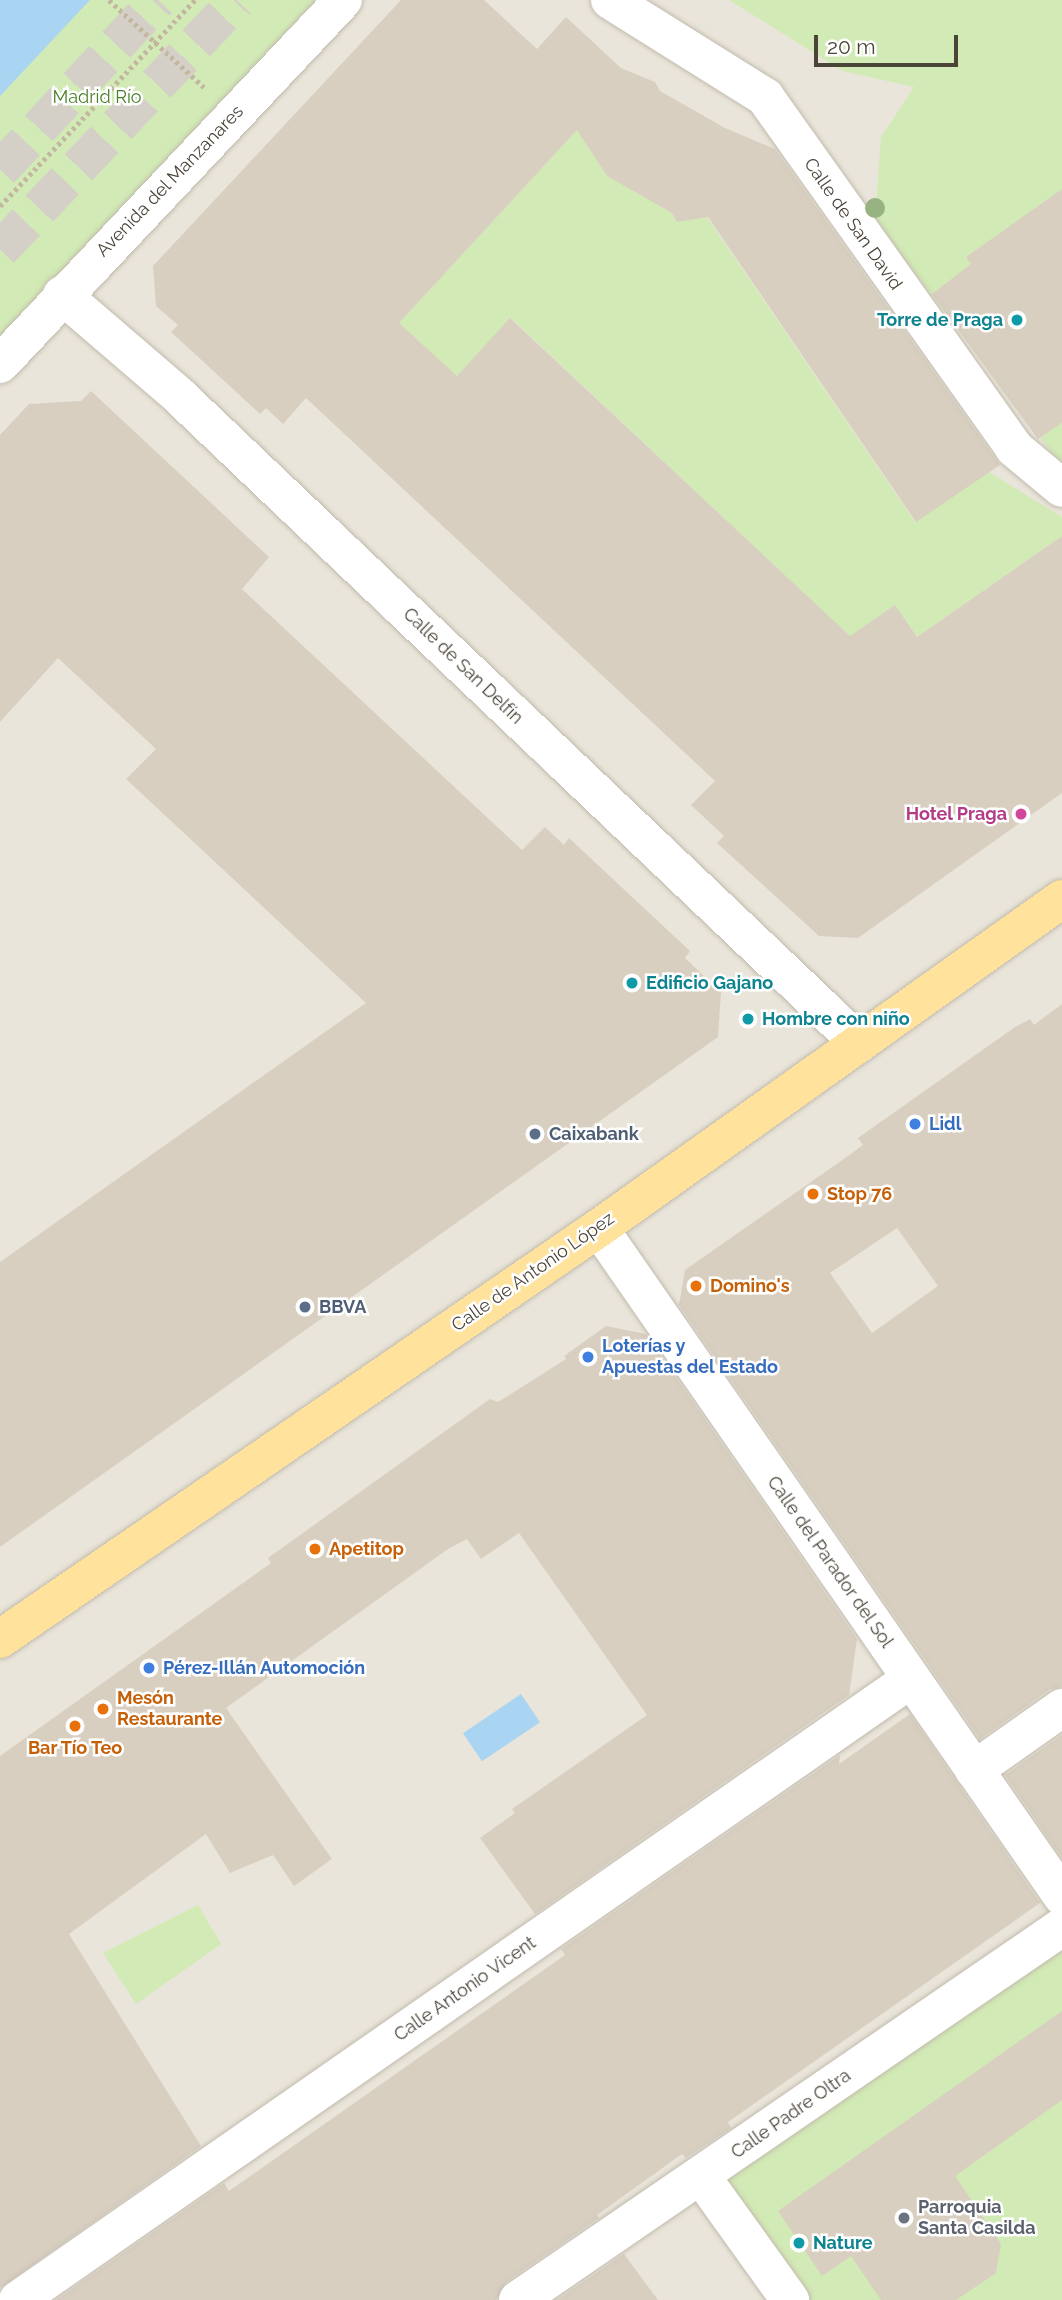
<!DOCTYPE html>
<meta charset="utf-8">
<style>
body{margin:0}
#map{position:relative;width:1062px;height:2300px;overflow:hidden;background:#f6f3ec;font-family:Raleway,sans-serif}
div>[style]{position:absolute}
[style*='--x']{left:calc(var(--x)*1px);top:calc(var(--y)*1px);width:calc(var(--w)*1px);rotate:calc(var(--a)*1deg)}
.residential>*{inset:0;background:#eae5da}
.green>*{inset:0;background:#d2eab5}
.water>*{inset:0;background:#a9d4f2;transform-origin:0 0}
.building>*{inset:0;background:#d8cfc1}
.highway-tunnel>*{height:38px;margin-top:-19px;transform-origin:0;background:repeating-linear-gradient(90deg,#d4d0c8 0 38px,transparent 0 57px)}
.path>*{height:4.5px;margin-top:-2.25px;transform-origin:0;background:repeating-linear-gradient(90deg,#c4b79f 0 3.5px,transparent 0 7px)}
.roads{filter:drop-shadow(0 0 2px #c2bbae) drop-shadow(0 0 2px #c2bbae)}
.minor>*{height:38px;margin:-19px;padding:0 19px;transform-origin:19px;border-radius:19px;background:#fff}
.major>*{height:38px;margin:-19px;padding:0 19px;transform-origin:19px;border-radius:19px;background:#ffe39c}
.trees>*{width:20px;height:20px;margin:-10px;border-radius:50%;background:#97b381}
.dots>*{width:19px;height:19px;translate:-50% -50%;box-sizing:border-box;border:4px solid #fff;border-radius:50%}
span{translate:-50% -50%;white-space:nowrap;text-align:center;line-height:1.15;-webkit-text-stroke:5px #fff;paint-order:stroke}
.park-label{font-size:18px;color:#4a7f2a}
.street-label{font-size:18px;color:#4b4439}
.culture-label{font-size:18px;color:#0d838f;font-weight:700}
.right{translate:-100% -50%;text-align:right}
.left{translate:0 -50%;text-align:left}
.hotel-label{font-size:18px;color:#b23c85;font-weight:700}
.shop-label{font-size:18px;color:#366cbe;font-weight:700}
.service-label{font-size:18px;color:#4e5e75;font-weight:700}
.food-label{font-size:18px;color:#c56008;font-weight:700}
.worship-label{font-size:18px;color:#5b616d;font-weight:700}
.scale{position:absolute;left:814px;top:35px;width:144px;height:32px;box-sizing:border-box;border:4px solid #4b4439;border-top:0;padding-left:9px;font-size:21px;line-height:24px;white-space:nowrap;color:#4b4439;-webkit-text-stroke:5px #fff;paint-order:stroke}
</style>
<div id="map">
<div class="residential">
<div style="clip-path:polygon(325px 0,1062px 0,1062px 2300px,0 2300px,0 343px)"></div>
</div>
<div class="green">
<div style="clip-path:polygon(0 0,325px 0,0 343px)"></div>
<div style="clip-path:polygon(729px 0,1062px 0,1062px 466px,875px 221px,881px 137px,914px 87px,843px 71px)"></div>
<div style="clip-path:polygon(579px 128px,611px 150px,599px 164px,607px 176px,649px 200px,662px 191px,677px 222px,704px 213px,915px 522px,989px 472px,1062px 517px,1062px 536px,917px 637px,895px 605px,858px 644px,511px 318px,457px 376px,381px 319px,409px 312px)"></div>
<div style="clip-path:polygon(198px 1905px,221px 1944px,136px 2004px,103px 1953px)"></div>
<div style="clip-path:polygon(1062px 1927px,1062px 2300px,790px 2300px,701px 2176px)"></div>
</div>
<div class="water">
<div style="clip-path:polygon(0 0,90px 0,0 96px)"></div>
<div style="left:521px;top:1694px;width:34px;height:70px;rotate:56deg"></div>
</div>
<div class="building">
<div style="clip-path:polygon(401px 0,484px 0,537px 49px,566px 17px,621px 68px,655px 82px,660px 91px,725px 128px,775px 149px,1000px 465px,916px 522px,708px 217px,677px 222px,672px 213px,607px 176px,577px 130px,399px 323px,457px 376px,510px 318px,850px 636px,895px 605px,917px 637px,1062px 536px,1062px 793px,858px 938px,819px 936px,717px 843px,724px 836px,691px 805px,715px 781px,306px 398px,283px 424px,266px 408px,260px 414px,171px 332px,178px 325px,156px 306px,153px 266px)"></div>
<div style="clip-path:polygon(1062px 189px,1062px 423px,1038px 439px,932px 294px,971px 264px,966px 257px)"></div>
<div style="clip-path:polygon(91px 391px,269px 557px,242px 589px,522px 850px,545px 827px,564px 845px,569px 838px,690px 951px,685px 958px,721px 992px,718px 1037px,0 1547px,0 1262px,366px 1003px,126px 779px,156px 749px,58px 658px,0 722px,0 435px,29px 404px,81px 401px)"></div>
<div style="clip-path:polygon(evenodd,1062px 1004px,1062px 1686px,1049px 1690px,980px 1739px,679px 1305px,685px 1270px,848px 1156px,863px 1145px,858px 1138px,1015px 1027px,1030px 1019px,1034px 1025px,1062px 1004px,897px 1228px,938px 1286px,872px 1333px,830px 1273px,897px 1228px)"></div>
<div style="clip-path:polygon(606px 1326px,646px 1334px,857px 1639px,849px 1695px,535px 1914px,480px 1838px,515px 1813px,512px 1809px,647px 1715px,519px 1533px,481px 1559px,467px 1539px,448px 1549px,226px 1708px,332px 1859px,294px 1886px,273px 1855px,230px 1873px,206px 1834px,69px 1934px,201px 2146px,0 2288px,0 1756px,271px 1563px,268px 1558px,490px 1399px,498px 1402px,566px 1359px,564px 1356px)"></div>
<div style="clip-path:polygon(910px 1714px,1040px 1903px,728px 2122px,731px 2128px,686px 2158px,682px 2154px,597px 2215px,599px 2218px,506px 2282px,496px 2300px,56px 2300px,224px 2183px,229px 2191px,565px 1955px,561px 1949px,840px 1755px,839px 1764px)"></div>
<div style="clip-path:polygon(1062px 1735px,1062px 1858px,1005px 1775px)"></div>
<div style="clip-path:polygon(1062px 2011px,1062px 2100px,955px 2176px,1001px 2244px,996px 2273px,956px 2300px,881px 2300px,851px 2256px,822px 2276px,778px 2211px)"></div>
<div style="clip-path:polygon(624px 2254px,658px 2300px,557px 2300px)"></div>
</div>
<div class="highway-tunnel">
<div style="--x:0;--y:170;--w:232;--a:-47.1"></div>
<div style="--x:0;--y:250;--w:344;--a:-46.5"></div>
</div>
<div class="path">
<div style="--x:109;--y:0;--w:129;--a:42.5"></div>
<div style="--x:0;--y:206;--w:284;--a:-46.6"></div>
</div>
<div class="roads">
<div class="minor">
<div style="--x:610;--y:0;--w:183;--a:32"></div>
<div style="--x:765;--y:97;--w:430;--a:54.6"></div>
<div style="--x:1014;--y:448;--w:62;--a:39.8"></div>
<div style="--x:62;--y:295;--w:150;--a:40.7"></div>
<div style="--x:176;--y:393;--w:943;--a:43.58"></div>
<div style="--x:0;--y:364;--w:500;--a:-46.7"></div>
<div style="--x:599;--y:1228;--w:813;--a:55.27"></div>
<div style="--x:974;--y:1770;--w:108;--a:-35.2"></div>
<div style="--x:701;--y:2176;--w:153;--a:54.3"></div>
<div style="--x:18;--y:2300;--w:1088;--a:-34.82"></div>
<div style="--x:518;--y:2300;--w:660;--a:-34.44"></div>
</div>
<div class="major">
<div style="--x:0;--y:1639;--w:726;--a:-34.46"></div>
<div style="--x:599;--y:1228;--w:568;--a:-35.4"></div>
</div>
</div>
<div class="trees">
<div style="left:875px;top:208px"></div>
</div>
<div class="dots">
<div style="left:1017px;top:320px;background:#0f9aa8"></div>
<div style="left:1021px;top:814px;background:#d1479c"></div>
<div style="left:632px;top:983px;background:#0f9aa8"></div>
<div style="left:748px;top:1019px;background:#0f9aa8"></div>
<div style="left:915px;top:1124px;background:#3f7fe0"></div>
<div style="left:535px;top:1134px;background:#5c6f8a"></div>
<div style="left:813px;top:1194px;background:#e8710a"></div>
<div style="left:696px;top:1286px;background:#e8710a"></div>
<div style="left:305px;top:1307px;background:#5c6f8a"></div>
<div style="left:588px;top:1357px;background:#3f7fe0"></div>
<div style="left:315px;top:1549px;background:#e8710a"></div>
<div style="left:149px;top:1668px;background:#3f7fe0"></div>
<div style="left:103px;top:1709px;background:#e8710a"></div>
<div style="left:75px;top:1726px;background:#e8710a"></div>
<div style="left:904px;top:2218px;background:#6b7280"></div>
<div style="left:799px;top:2243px;background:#0f9aa8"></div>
</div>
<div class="park-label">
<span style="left:97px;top:97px">Madrid Río</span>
</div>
<div class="street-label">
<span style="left:170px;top:181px;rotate:-46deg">Avenida del Manzanares</span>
<span style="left:853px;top:224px;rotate:55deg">Calle de San David</span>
<span style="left:463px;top:666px;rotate:44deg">Calle de San Delfín</span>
<span style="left:533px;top:1272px;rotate:-35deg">Calle de Antonio López</span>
<span style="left:830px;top:1562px;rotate:55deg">Calle del Parador del Sol</span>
<span style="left:465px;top:1989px;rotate:-35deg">Calle Antonio Vicent</span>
<span style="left:791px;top:2114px;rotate:-35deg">Calle Padre Oltra</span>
</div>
<div class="culture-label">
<span class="right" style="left:1003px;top:320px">Torre de Praga</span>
<span class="left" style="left:646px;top:983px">Edificio Gajano</span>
<span class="left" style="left:762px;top:1019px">Hombre con niño</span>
<span class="left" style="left:813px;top:2243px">Nature</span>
</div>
<div class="hotel-label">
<span class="right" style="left:1007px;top:814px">Hotel Praga</span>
</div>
<div class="shop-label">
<span class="left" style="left:929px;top:1124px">Lidl</span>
<span class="left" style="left:602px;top:1357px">Loterías y<br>Apuestas del Estado</span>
<span class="left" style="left:163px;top:1668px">Pérez-Illán Automoción</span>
</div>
<div class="service-label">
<span class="left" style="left:549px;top:1134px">Caixabank</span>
<span class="left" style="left:319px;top:1307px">BBVA</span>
</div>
<div class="food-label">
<span class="left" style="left:827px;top:1194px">Stop 76</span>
<span class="left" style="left:710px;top:1286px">Domino's</span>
<span class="left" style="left:329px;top:1549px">Apetitop</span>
<span class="left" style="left:117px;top:1709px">Mesón<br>Restaurante</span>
<span style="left:75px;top:1748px">Bar Tío Teo</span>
</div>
<div class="worship-label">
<span class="left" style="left:918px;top:2218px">Parroquia<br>Santa Casilda</span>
</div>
<div class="scale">20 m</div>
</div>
